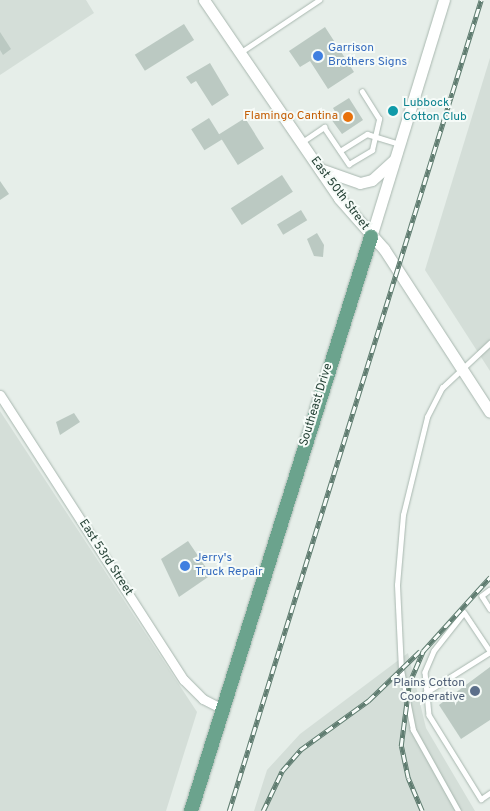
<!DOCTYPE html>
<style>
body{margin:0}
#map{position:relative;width:490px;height:811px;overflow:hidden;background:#e6eee9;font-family:Overpass,sans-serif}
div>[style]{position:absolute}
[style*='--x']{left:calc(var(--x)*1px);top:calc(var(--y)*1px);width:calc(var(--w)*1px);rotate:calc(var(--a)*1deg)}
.built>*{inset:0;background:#d4ded8}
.building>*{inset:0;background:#bbc9c2;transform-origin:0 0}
.roads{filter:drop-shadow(0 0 1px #a8b7af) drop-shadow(0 0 1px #a8b7af)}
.lane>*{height:4.5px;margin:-2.25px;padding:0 2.25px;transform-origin:2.25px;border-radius:2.25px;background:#fff}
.street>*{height:9px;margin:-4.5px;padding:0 4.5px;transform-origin:4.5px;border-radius:4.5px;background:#fff}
.secondary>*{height:11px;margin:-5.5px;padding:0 5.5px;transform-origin:5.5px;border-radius:5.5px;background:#fff}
.primary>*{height:14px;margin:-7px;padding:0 7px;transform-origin:7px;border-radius:7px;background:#6ba38d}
.rail>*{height:4.5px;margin-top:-2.25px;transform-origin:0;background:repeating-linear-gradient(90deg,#f6fbf8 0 8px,#5f7c70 0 16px);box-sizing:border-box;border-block:1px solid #5f7c70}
.dots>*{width:14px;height:14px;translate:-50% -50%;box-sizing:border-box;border:2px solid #f6fbf8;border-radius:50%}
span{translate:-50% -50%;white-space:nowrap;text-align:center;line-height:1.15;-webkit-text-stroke:4px #f6fbf8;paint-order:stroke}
.shop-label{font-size:12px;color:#366cbe}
.left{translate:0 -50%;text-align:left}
.culture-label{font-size:12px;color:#0d838f}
.food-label{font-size:12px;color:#c56008}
.right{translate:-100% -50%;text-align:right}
.street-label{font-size:12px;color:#244135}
.service-label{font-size:12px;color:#4e5e75}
</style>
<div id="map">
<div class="built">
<div style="clip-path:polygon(0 0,86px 0,94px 13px,0 75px)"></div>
<div style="clip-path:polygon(490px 58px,490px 371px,425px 270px)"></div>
<div style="clip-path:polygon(0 411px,197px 712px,166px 811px,0 811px)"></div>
<div style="clip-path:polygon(408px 653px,426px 728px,475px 811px,254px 811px,267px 770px,300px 734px)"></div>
</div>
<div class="building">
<div style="left:184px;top:24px;width:19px;height:58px;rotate:58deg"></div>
<div style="clip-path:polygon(325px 27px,354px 72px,328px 89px,310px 61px,300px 67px,289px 51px)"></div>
<div style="clip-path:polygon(0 32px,11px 49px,3px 55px,0 50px)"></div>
<div style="clip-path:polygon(210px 63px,229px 95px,212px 106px,196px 81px,191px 84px,186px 77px)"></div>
<div style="clip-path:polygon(349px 98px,363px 120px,342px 134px,331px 119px,337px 115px,333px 108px)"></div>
<div style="left:209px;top:118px;width:25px;height:21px;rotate:58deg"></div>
<div style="left:245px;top:118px;width:36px;height:31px;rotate:58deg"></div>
<div style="left:282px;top:175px;width:20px;height:61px;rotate:57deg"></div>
<div style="clip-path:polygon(0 181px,9px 194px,0 200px)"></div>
<div style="left:301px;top:210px;width:12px;height:28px;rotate:59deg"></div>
<div style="clip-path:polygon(317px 233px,324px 245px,323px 257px,314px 256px,307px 239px)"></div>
<div style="clip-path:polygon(74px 413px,80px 422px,60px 435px,56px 422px)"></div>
<div style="clip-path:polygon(188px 541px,211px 575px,179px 597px,161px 559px)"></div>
<div style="clip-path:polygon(490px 667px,490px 720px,461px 739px,439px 705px)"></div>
</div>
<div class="roads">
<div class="lane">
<div style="--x:241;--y:52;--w:94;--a:-33.7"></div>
<div style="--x:302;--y:142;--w:27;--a:-34"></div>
<div style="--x:324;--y:127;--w:45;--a:56"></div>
<div style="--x:349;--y:164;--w:27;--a:-31"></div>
<div style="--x:372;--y:150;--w:32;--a:-77"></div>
<div style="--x:379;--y:119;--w:32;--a:-122"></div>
<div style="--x:340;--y:151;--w:32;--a:-32"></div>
<div style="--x:367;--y:134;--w:34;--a:17"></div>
<div style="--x:490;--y:590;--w:10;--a:143"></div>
<div style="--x:482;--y:596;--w:15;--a:58"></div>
<div style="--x:490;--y:652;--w:47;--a:-123.7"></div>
<div style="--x:464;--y:613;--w:48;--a:128.3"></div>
<div style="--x:434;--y:651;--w:23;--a:113"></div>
<div style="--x:425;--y:672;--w:43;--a:84.7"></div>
<div style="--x:429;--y:715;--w:99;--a:58.2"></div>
<div style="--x:481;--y:799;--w:11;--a:-34"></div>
<div style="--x:425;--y:693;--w:77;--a:-32.2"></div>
<div style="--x:458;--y:811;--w:93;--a:-119.1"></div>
<div style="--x:413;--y:730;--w:61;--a:-101.3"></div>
<div style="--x:401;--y:670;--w:85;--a:-92.7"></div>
<div style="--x:397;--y:585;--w:70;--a:-85.1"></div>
<div style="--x:403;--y:515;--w:101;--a:-76.2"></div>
<div style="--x:427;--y:417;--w:33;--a:-63"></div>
<div style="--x:442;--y:388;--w:66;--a:-43.2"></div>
</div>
<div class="street">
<div style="--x:0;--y:395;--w:339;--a:57.2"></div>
<div style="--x:184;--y:680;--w:27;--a:45"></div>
<div style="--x:203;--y:699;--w:22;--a:27"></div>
</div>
<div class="secondary">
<div style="--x:204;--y:0;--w:240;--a:55.7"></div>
<div style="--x:339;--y:198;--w:68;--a:48.6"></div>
<div style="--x:384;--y:249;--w:194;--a:57"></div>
<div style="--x:320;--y:169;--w:42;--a:19.3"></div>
<div style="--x:360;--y:183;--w:12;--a:-14"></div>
<div style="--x:372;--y:180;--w:30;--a:-42"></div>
<div style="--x:371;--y:237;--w:248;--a:-72.9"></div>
</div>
<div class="primary">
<div style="--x:191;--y:811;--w:602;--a:-72.59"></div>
</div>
</div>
<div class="rail">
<div style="--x:229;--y:811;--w:849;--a:-72.74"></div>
<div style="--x:263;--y:811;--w:44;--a:-64.6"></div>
<div style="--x:282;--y:771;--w:28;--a:-49"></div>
<div style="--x:300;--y:750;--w:84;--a:-35.8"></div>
<div style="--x:368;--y:701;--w:72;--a:-43.9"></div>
<div style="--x:422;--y:811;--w:36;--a:-113"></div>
<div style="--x:408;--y:778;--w:33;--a:-102"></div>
<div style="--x:401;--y:746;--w:63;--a:-82.6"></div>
<div style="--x:409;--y:684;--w:36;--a:-67"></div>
<div style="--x:423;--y:651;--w:100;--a:-47.8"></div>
</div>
<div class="dots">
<div style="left:318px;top:56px;background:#3f7fe0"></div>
<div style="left:393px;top:111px;background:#0f9aa8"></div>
<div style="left:348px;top:117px;background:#e8710a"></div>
<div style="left:185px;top:566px;background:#3f7fe0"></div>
<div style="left:475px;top:691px;background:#5c6f8a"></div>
</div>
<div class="shop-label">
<span class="left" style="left:328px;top:56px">Garrison<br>Brothers Signs</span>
<span class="left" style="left:195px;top:566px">Jerry's<br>Truck Repair</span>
</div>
<div class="culture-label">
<span class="left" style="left:403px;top:111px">Lubbock<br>Cotton Club</span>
</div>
<div class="food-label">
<span class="right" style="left:338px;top:117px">Flamingo Cantina</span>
</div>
<div class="street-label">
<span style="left:339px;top:194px;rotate:53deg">East 50th Street</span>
<span style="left:317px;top:405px;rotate:-73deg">Southeast Drive</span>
<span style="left:105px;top:558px;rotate:57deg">East 53rd Street</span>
</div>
<div class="service-label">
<span class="right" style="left:465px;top:691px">Plains Cotton<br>Cooperative</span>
</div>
</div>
